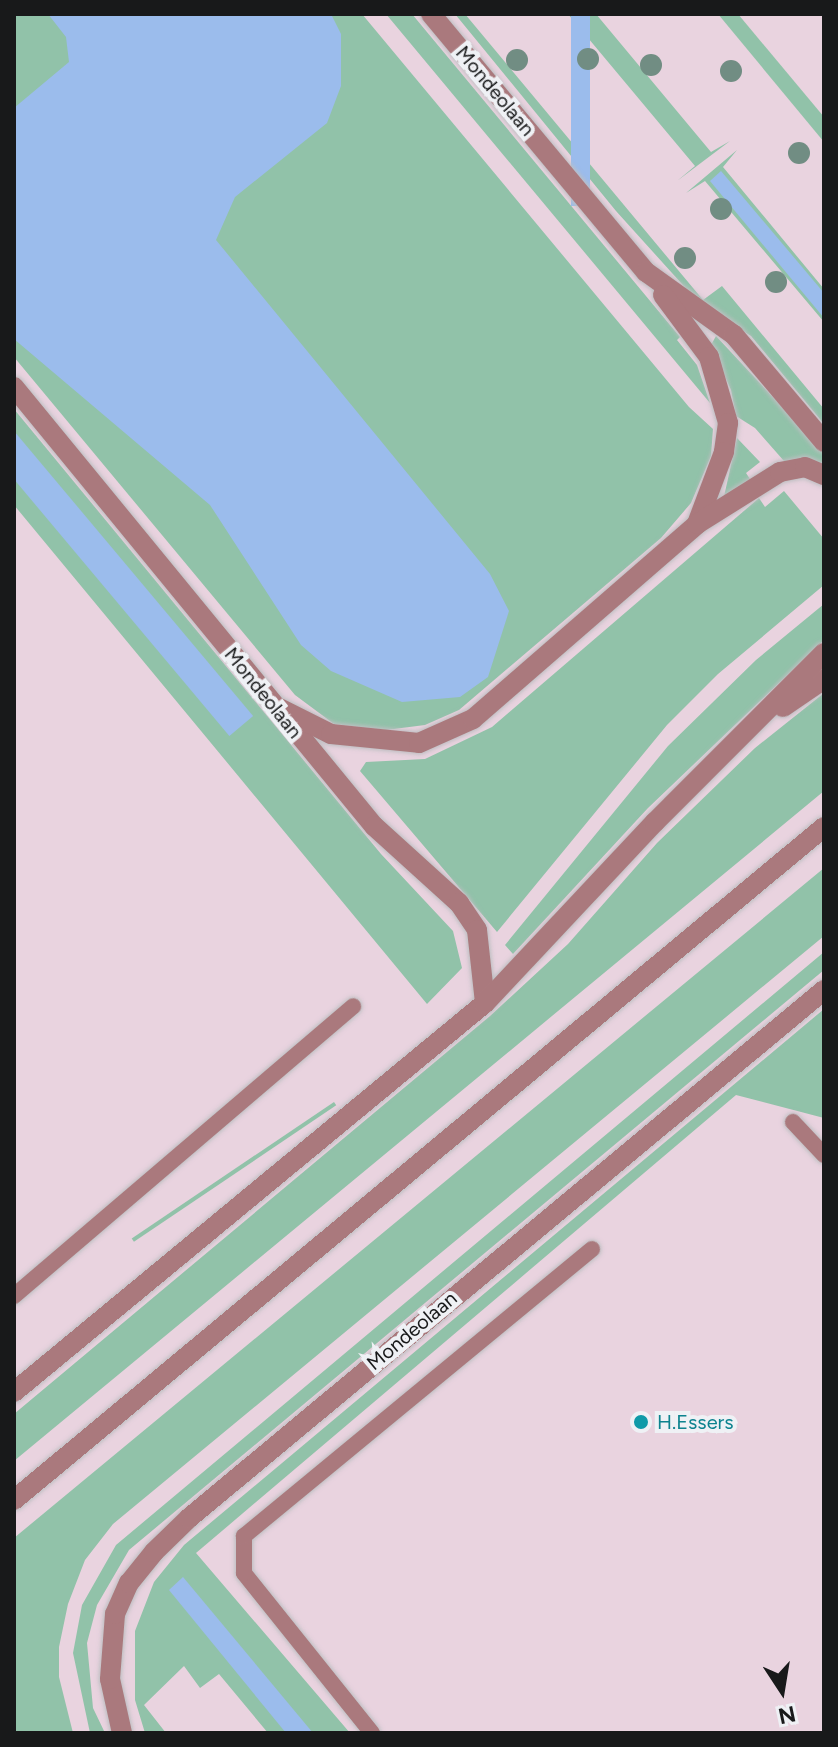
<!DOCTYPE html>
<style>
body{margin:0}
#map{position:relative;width:838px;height:1747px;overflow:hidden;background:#e2e4e7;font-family:Figtree,sans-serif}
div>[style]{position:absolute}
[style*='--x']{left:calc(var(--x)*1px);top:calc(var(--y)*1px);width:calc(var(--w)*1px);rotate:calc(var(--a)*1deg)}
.industrial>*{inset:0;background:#e9d3df;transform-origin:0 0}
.green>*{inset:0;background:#91c2a9;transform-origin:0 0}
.water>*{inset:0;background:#9bbcec;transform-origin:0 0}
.roads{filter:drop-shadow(0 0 2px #bebfc2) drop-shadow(0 0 2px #bebfc2)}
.service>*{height:16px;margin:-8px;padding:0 8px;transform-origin:8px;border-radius:8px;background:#aa797d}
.minor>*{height:20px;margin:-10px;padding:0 10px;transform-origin:10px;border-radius:10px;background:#aa797d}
.trees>*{width:22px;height:22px;margin:-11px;border-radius:50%;background:#718d83}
.dots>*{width:22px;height:22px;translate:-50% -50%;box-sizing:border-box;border:4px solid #eff1f5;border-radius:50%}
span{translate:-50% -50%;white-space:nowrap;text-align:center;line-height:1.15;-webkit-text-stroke:8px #eff1f5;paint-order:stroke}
.street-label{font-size:20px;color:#18191a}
.culture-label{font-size:20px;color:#0d838f}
.left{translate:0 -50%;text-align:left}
.frame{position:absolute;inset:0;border:16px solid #18191a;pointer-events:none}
.north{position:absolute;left:742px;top:1651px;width:80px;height:80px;-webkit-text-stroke:6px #eff1f5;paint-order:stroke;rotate:168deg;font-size:22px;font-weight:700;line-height:32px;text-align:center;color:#18191a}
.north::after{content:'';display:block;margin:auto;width:28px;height:36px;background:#18191a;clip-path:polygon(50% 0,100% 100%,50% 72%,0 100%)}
</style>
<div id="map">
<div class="industrial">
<div style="left:14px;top:14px;width:810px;height:1719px"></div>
</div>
<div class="green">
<div style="clip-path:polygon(14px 14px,362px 14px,689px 407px,713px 429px,711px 456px,691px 503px,661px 538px,459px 710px,425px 725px,386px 730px,334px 724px,295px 695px,14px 357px)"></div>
<div style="clip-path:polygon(386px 14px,412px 14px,680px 337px,677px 340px,697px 365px,710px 403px)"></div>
<div style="clip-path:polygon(455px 14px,465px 14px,703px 300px,722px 286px,824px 409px,824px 424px,751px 336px,700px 304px,616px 211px)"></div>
<div style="clip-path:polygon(568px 14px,596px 14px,711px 152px,730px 141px,677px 181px,695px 166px)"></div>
<div style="clip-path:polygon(718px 14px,738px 14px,824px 117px,824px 142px)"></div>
<div style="clip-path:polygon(737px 150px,723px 167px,824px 289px,824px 322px,705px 181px,686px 193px)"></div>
<div style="clip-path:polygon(716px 336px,824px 452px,824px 463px,784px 461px,755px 428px,736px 416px,731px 390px,711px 345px)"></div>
<div style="clip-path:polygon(14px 409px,381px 854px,453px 931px,462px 968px,427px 1004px,14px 505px)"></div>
<div style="clip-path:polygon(737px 438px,760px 462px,746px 473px,752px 482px,723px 501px)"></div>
<div style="clip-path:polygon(784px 491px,824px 539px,824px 585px,718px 674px,667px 725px,497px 932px,360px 771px,366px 762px,425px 759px,492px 727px,759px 498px,765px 507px)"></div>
<div style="clip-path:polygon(824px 604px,824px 640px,648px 808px,513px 954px,505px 945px,668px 746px,756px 660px)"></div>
<div style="clip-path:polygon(824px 693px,824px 791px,14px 1461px,14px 1414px,490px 1016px,568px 944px,657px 843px,755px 748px)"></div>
<div style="clip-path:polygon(824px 868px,824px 936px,113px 1524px,85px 1560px,68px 1604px,59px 1647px,59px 1677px,73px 1733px,14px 1733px,14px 1538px)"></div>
<div style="clip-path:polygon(824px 952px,824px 970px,129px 1550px,97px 1605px,87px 1643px,93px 1708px,105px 1733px,90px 1733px,73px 1653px,82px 1605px,116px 1545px)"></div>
<div style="clip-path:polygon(824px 1009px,824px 1118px,736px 1095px,196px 1553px,350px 1733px,268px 1733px,219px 1674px,200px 1688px,184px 1666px,144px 1705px,166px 1733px,145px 1733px,135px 1700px,135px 1631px,154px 1582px,184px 1545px)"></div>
<div style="left:334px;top:1102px;width:4px;height:244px;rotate:56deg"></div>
</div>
<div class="water">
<div style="clip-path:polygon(48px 14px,331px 14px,341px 34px,341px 86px,327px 123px,235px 197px,216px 240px,490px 574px,509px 611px,488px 677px,460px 697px,402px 702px,331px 671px,301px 645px,210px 505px,14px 339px,14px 108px,69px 62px,66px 37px)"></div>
<div style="left:571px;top:14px;width:19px;height:192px"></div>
<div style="clip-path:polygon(721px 171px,824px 293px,824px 318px,710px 181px)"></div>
<div style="left:14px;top:431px;width:372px;height:31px;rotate:50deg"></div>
<div style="clip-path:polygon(183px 1577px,313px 1733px,286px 1733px,169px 1590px)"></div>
</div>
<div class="roads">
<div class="service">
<div style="--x:793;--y:1122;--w:45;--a:46.8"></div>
<div style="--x:14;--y:1296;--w:446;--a:-40.5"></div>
<div style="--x:372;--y:1733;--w:205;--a:-128.7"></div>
<div style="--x:244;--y:1573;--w:37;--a:-90"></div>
<div style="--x:244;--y:1536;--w:451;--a:-39.5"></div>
</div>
<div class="minor">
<div style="--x:431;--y:14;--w:336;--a:50.2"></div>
<div style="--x:646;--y:272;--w:108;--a:35.6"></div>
<div style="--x:734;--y:335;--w:140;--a:49.9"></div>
<div style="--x:663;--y:295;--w:77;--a:53.4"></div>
<div style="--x:709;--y:357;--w:69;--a:73.9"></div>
<div style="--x:728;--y:423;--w:29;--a:98"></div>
<div style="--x:724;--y:452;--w:77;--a:110.6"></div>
<div style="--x:14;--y:387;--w:568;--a:50.65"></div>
<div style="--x:374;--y:826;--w:115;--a:42.2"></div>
<div style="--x:459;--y:903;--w:32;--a:56"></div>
<div style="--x:477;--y:930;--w:73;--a:83.7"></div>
<div style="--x:783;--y:707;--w:50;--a:-34.3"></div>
<div style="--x:279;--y:708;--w:58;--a:26.6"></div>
<div style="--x:331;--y:734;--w:88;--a:5.8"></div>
<div style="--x:419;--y:743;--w:59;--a:-24"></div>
<div style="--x:473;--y:719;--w:297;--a:-41"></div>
<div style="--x:697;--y:524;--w:98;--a:-32.1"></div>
<div style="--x:780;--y:472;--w:25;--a:-11"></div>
<div style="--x:805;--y:467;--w:21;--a:23"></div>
<div style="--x:14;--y:1392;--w:611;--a:-39.55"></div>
<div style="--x:485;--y:1003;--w:248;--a:-46.8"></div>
<div style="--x:655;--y:822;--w:239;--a:-45"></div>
<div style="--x:14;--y:1500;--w:1053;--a:-39.72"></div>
<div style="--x:122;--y:1733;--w:55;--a:-102.5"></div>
<div style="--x:110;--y:1679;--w:65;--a:-85.6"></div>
<div style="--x:115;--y:1614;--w:34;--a:-66"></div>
<div style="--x:129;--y:1583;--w:40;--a:-51"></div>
<div style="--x:154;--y:1552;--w:49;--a:-44.2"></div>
<div style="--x:189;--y:1518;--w:826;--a:-39.74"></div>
</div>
</div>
<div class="trees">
<div style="left:588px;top:59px"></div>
<div style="left:517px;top:60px"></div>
<div style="left:651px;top:65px"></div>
<div style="left:731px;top:71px"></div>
<div style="left:799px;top:153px"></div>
<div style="left:721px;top:209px"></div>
<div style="left:685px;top:258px"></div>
<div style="left:776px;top:282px"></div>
</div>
<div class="dots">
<div style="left:641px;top:1422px;background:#0f9aa8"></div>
</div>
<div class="street-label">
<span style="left:495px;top:91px;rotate:50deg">Mondeolaan</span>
<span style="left:263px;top:693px;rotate:51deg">Mondeolaan</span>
<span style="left:412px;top:1331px;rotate:-40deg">Mondeolaan</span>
</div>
<div class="culture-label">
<span class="left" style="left:657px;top:1422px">H.Essers</span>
</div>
<div class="frame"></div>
<div class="north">N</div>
</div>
